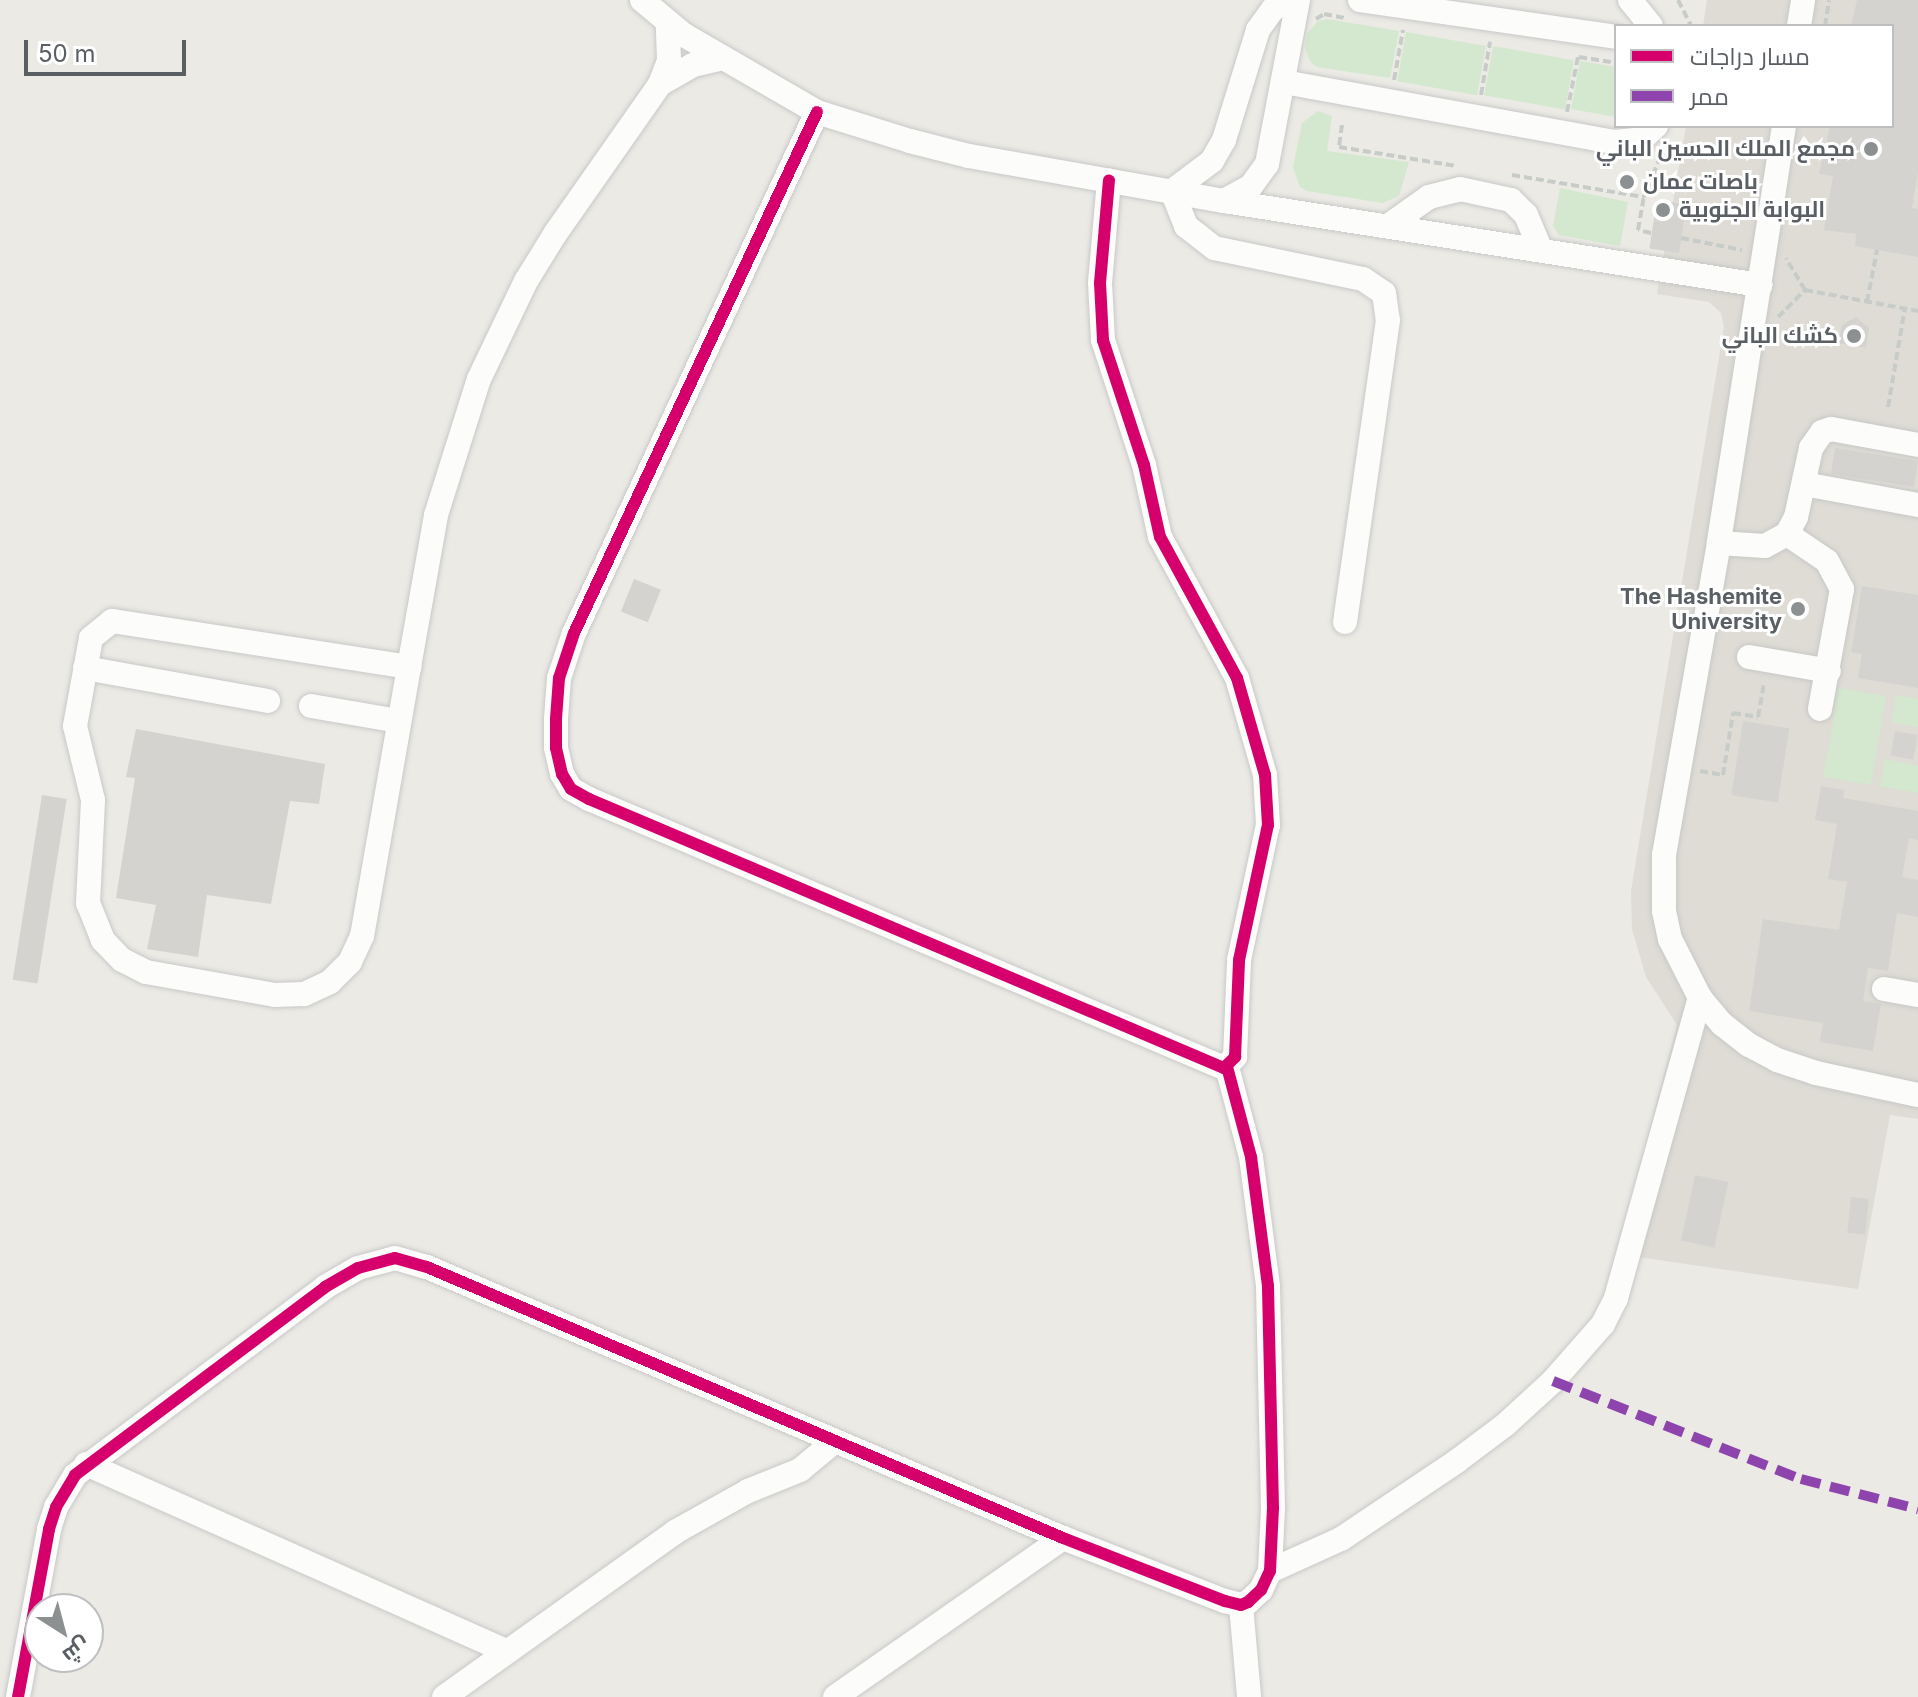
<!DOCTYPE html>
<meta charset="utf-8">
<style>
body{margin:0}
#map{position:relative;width:1918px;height:1697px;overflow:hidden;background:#ebeae5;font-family:Inter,Cairo,sans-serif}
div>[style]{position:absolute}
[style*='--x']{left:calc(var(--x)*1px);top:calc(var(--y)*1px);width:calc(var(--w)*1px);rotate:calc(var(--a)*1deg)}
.education>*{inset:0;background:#dedcd5}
.green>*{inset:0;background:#d3e8cf;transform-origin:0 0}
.building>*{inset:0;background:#d4d3d0;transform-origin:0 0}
.path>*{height:4px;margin-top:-2px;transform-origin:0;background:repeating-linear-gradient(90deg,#c7ccc9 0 8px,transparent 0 12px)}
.roads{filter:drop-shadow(0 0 2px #c8c8c7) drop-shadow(0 0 2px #c8c8c7)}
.minor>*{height:24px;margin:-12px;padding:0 12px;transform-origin:12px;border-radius:12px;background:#fcfcfb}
.quiet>*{height:10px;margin-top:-5px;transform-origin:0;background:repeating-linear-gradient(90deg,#8e44ad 0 20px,transparent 0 30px)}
.cycleway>*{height:12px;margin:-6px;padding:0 6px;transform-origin:6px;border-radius:6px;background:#d6006c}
.dots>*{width:22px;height:22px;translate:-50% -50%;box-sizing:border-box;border:4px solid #fff;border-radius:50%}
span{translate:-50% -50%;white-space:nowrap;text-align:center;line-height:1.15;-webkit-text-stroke:6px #fff;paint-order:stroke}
.poi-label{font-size:22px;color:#5a5f64;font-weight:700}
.right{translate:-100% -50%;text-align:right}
.left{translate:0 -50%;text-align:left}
.legend{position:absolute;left:1614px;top:24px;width:280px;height:104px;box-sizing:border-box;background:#fff;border:2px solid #bdbfc1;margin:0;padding:10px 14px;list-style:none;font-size:24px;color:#5a5f64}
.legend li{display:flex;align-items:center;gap:16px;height:40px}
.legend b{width:40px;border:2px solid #bdbfc1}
.north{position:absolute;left:24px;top:1593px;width:80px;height:80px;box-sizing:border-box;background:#fff;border:2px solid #bdbfc1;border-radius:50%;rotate:144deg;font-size:22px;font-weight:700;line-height:32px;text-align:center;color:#5a5f64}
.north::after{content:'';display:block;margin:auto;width:28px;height:36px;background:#8d9091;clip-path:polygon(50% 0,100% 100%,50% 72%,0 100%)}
.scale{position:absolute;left:24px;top:40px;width:162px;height:36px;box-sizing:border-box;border:4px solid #5a5f64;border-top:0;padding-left:10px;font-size:24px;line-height:28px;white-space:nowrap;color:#5a5f64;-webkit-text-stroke:6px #fff;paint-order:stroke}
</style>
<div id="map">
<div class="education">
<div style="clip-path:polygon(1707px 0,1918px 0,1918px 1119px,1890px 1115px,1858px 1289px,1617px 1254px,1677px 1025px,1646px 977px,1632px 929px,1631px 891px,1724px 327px,1721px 313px,1709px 302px,1657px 294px,1686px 126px,1892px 126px,1892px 26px,1703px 26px)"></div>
</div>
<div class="green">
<div style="clip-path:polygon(1327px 19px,1399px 31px,1390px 78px,1317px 67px,1310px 61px,1305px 48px,1307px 34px,1318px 21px)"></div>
<div style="left:1406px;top:32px;width:81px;height:50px;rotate:10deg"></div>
<div style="left:1493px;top:46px;width:82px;height:50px;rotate:10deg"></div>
<div style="clip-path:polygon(1580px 61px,1616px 67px,1616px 117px,1571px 109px)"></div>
<div style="clip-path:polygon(1318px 111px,1332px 116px,1327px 151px,1409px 162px,1399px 196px,1383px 203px,1307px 191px,1300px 187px,1293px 167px,1302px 123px)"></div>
<div style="clip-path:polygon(1560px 188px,1628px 202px,1620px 246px,1559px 235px,1553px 226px)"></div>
<div style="left:1839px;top:688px;width:48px;height:90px;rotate:10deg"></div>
<div style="clip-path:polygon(1896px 695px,1918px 699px,1918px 727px,1891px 722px)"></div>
<div style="clip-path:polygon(1885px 759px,1918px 766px,1918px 793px,1880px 786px)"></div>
</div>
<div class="building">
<div style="clip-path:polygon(1857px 0,1918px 0,1918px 171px,1912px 208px,1918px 209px,1918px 257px,1855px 246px,1856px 234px,1824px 230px,1833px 176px,1819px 174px,1830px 126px,1892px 126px,1892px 26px,1851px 26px)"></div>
<div style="left:1657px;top:200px;width:30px;height:49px;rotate:9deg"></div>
<div style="clip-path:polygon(1856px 317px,1869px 328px,1866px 348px,1838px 343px,1842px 325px)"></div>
<div style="left:1835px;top:448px;width:84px;height:26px;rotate:9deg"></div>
<div style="left:634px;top:579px;width:29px;height:35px;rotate:22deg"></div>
<div style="clip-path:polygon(1862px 586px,1918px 595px,1918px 688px,1858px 678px,1862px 654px,1851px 652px)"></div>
<div style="left:1743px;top:721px;width:47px;height:75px;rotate:9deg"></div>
<div style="clip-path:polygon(136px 729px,325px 764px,319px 804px,290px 801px,271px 904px,207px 895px,198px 957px,147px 949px,156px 905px,116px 898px,135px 778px,126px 777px)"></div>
<div style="left:1895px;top:731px;width:23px;height:25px;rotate:10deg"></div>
<div style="clip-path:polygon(1821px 786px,1844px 790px,1843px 798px,1918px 811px,1918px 840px,1909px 838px,1902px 877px,1918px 880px,1918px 917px,1897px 913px,1888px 971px,1868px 968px,1863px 1001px,1881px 1004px,1873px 1051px,1820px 1042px,1823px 1023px,1749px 1011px,1763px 919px,1839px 930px,1847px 882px,1828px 879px,1837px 824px,1815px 820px)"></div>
<div style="left:42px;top:795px;width:25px;height:187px;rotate:9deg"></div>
<div style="left:1695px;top:1175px;width:34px;height:67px;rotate:12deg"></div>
<div style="left:1851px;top:1197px;width:18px;height:36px;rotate:6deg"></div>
</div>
<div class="path">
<div style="--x:1678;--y:0;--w:29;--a:63"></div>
<div style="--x:1316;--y:19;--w:9;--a:-32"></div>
<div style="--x:1324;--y:14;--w:21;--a:11"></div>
<div style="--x:1825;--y:26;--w:26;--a:-81"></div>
<div style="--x:1579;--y:57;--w:37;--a:9"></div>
<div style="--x:1394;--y:80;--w:51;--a:-79.8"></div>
<div style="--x:1481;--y:95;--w:54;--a:-80.4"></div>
<div style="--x:1567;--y:112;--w:56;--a:-78.7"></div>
<div style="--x:1342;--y:125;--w:22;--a:98"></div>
<div style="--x:1339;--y:147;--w:119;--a:9.2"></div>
<div style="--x:1512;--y:175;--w:134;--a:9.5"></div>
<div style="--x:1651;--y:233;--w:13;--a:-167"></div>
<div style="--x:1638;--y:230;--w:34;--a:-80"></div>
<div style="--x:1644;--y:197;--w:51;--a:-68"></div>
<div style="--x:1681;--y:238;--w:62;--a:11.1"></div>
<div style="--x:1805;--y:290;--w:115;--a:10.5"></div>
<div style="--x:1867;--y:302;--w:53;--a:-79.1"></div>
<div style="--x:1778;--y:317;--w:38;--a:-45"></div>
<div style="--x:1805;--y:290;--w:37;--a:-121"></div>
<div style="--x:1888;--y:407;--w:100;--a:-80.3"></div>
<div style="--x:1700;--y:771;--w:23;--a:10"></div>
<div style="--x:1723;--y:775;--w:63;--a:-80.8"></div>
<div style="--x:1733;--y:713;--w:25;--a:9"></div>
<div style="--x:1758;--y:717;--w:36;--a:-80"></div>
</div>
<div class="roads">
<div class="minor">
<div style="--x:642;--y:0;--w:55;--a:39.8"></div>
<div style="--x:684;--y:35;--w:154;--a:30.1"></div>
<div style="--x:817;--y:112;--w:97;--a:17.3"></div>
<div style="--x:910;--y:141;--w:61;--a:14.3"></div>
<div style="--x:969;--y:156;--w:259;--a:10"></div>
<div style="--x:1224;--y:201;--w:543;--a:8.91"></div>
<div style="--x:1290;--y:0;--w:19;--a:152"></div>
<div style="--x:1273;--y:9;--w:26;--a:126"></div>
<div style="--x:1258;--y:30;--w:115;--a:107.2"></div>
<div style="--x:1224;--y:140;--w:24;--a:120"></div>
<div style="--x:1212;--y:161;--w:50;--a:143.1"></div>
<div style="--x:1172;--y:191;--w:38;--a:68"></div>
<div style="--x:1186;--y:226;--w:36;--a:38"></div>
<div style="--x:1214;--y:248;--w:152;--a:11.8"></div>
<div style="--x:1363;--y:279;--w:25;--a:34"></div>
<div style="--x:1384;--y:293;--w:27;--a:82"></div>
<div style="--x:1388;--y:320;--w:305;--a:98.1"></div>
<div style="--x:1360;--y:0;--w:259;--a:8.2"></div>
<div style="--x:1630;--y:0;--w:33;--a:51"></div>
<div style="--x:1799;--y:26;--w:26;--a:-81"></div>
<div style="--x:1284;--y:82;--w:336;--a:10.3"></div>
<div style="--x:1615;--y:142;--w:27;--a:-6"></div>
<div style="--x:1642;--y:139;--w:19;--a:-43"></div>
<div style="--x:660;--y:84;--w:38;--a:-30"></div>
<div style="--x:693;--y:65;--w:31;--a:-13"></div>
<div style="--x:817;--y:112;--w:575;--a:115"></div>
<div style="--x:574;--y:633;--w:47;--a:108.4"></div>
<div style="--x:559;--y:678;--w:41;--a:94.2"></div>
<div style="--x:556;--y:719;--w:29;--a:90"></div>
<div style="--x:556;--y:748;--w:27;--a:77"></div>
<div style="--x:562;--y:774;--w:17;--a:59"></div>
<div style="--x:571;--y:789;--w:21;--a:29"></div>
<div style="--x:589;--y:799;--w:690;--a:22.96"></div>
<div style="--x:1224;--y:1068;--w:16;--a:-45"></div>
<div style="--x:1235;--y:1057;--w:97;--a:-87.6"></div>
<div style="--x:1239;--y:960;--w:138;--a:-77.9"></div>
<div style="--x:1268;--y:825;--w:50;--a:-93.4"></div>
<div style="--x:1265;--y:775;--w:101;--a:-106.1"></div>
<div style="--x:1237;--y:678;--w:161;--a:-118.6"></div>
<div style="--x:1160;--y:537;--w:74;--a:-102.5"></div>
<div style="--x:1144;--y:465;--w:132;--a:-108.2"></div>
<div style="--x:1103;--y:340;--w:57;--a:-93"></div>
<div style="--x:1100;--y:283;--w:103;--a:-85"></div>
<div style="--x:1784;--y:126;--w:422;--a:98.9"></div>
<div style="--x:1719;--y:543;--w:316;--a:100"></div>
<div style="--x:1664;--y:854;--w:57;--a:90"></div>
<div style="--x:1664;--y:911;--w:29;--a:78"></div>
<div style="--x:1670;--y:939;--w:66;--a:63"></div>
<div style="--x:1700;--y:998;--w:34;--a:50"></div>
<div style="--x:1722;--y:1024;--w:34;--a:38"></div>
<div style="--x:1749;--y:1045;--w:32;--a:28"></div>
<div style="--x:1777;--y:1060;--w:41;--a:18.4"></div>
<div style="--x:1816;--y:1073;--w:104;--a:12.2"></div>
<div style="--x:1224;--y:201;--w:31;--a:-29"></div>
<div style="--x:1251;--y:186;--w:27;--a:-54"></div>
<div style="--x:1267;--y:164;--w:167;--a:-79.3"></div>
<div style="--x:1388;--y:226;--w:50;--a:-35.3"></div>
<div style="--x:1429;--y:197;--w:32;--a:-14"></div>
<div style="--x:1460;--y:189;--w:52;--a:12.2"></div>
<div style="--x:1511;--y:200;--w:21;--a:45"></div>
<div style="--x:1526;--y:215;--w:38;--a:67"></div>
<div style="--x:1804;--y:484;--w:116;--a:10.4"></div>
<div style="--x:1787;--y:534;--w:48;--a:34"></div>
<div style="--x:1827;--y:561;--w:32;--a:62"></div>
<div style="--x:1842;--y:589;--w:122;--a:100.4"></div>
<div style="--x:1719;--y:543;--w:46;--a:3.7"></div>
<div style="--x:1765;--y:546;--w:25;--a:-29"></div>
<div style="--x:1787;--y:534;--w:19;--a:-62"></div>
<div style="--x:1796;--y:517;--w:71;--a:-77.7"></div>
<div style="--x:1811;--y:448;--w:19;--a:-55"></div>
<div style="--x:1822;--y:432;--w:9;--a:-18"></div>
<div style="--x:1831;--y:429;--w:88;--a:10.4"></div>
<div style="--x:112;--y:621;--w:301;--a:8.8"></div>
<div style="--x:409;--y:667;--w:273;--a:99.9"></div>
<div style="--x:362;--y:936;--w:29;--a:115"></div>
<div style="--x:350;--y:962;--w:28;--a:135"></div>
<div style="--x:330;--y:982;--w:29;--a:155"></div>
<div style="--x:304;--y:994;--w:29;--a:178"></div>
<div style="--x:275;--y:995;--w:131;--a:-169.9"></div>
<div style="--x:146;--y:972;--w:27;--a:-153"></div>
<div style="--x:122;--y:960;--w:28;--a:-134"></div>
<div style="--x:103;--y:940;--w:40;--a:-112"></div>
<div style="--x:88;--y:903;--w:103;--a:-87.2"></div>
<div style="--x:93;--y:800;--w:76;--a:-103.7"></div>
<div style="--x:75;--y:726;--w:89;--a:-79.7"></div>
<div style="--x:91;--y:638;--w:27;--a:-39"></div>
<div style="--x:1749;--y:657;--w:81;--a:9.9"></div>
<div style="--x:409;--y:667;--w:154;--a:-79.9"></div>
<div style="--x:436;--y:515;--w:143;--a:-72.5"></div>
<div style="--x:479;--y:379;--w:109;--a:-64.4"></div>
<div style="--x:526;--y:281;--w:55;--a:-58.3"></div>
<div style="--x:555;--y:234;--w:183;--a:-55"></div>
<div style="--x:660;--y:84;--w:26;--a:-69"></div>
<div style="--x:669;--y:60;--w:38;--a:-92"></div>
<div style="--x:85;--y:668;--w:186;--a:10.2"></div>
<div style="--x:311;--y:706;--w:89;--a:9.7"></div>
<div style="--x:1884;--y:989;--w:35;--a:10"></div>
<div style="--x:86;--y:1464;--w:460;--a:24"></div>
<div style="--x:1270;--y:1571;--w:78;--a:-24.3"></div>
<div style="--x:1341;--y:1539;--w:140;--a:-33.9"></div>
<div style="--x:1457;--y:1461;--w:60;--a:-36.9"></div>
<div style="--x:1505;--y:1425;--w:65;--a:-42.5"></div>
<div style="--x:1553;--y:1381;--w:76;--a:-48.7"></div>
<div style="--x:1603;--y:1324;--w:29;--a:-63"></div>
<div style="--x:1616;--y:1298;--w:312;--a:-74.4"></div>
<div style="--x:1241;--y:1605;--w:92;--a:85"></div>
<div style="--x:18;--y:1697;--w:171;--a:-79.5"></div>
<div style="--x:49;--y:1529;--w:23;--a:-72"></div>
<div style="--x:56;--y:1507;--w:37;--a:-59"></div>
<div style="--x:75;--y:1475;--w:313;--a:-36.9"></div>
<div style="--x:325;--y:1287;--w:38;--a:-30"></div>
<div style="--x:358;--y:1268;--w:38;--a:-15"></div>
<div style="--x:395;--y:1258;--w:33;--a:16"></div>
<div style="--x:427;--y:1267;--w:691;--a:23.08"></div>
<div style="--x:1063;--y:1538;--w:174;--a:21.3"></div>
<div style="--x:1225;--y:1601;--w:16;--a:14"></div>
<div style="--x:1241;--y:1605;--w:8;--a:-23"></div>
<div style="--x:1248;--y:1602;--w:18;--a:-43"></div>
<div style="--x:1261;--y:1590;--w:21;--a:-65"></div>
<div style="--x:1270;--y:1571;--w:63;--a:-87.3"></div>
<div style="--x:1273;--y:1508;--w:222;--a:-91.3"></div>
<div style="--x:1268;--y:1286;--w:130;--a:-97.5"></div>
<div style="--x:1251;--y:1157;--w:93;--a:-104.9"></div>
<div style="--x:444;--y:1697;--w:284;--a:-35.5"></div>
<div style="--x:675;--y:1532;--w:84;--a:-29.3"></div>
<div style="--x:748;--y:1491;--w:56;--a:-22"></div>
<div style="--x:800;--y:1470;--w:45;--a:-39.6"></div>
<div style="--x:835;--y:1697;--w:278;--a:-34.9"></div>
</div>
</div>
<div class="quiet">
<div style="--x:1553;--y:1381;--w:267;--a:21.6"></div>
<div style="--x:1801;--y:1479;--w:121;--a:14.4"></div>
</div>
<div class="cycleway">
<div style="--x:817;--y:112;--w:575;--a:115"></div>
<div style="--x:574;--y:633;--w:47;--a:108.4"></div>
<div style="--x:559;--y:678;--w:41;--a:94.2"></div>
<div style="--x:556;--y:719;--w:29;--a:90"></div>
<div style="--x:556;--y:748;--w:27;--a:77"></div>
<div style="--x:562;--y:774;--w:17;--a:59"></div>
<div style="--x:571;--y:789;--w:21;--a:29"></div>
<div style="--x:589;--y:799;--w:690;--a:22.96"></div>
<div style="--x:1224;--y:1068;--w:16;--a:-45"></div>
<div style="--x:1235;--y:1057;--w:97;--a:-87.6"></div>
<div style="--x:1239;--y:960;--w:138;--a:-77.9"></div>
<div style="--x:1268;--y:825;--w:50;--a:-93.4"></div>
<div style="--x:1265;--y:775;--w:101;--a:-106.1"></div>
<div style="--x:1237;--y:678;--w:161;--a:-118.6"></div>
<div style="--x:1160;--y:537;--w:74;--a:-102.5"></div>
<div style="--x:1144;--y:465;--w:132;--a:-108.2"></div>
<div style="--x:1103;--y:340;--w:57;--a:-93"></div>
<div style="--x:1100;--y:283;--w:103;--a:-85"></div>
<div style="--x:18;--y:1697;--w:171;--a:-79.5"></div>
<div style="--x:49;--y:1529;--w:23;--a:-72"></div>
<div style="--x:56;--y:1507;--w:37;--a:-59"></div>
<div style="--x:75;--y:1475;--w:313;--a:-36.9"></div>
<div style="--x:325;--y:1287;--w:38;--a:-30"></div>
<div style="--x:358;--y:1268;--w:38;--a:-15"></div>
<div style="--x:395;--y:1258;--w:33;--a:16"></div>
<div style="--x:427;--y:1267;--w:691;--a:23.08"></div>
<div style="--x:1063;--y:1538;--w:174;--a:21.3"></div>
<div style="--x:1225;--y:1601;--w:16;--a:14"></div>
<div style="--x:1241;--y:1605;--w:8;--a:-23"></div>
<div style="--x:1248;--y:1602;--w:18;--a:-43"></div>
<div style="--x:1261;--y:1590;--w:21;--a:-65"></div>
<div style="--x:1270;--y:1571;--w:63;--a:-87.3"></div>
<div style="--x:1273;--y:1508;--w:222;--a:-91.3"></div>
<div style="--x:1268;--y:1286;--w:130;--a:-97.5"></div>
<div style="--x:1251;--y:1157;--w:93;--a:-104.9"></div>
</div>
<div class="dots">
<div style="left:1871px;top:149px;background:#8d9091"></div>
<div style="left:1627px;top:182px;background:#8d9091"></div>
<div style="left:1663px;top:210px;background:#8d9091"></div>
<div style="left:1854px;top:336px;background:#8d9091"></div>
<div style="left:1798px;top:609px;background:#8d9091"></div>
</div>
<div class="poi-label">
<span class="right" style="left:1855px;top:149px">مجمع الملك الحسين الباني</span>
<span class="left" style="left:1643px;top:182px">باصات عمان</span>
<span class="left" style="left:1679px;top:210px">البوابة الجنوبية</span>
<span class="right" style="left:1838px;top:336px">كشك الباني</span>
<span class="right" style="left:1782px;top:609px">The Hashemite<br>University</span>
</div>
<ul class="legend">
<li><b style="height:10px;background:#d6006c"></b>مسار دراجات</li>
<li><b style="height:10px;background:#8e44ad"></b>ممر</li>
</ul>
<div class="north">ش</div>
<div class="scale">50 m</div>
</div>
